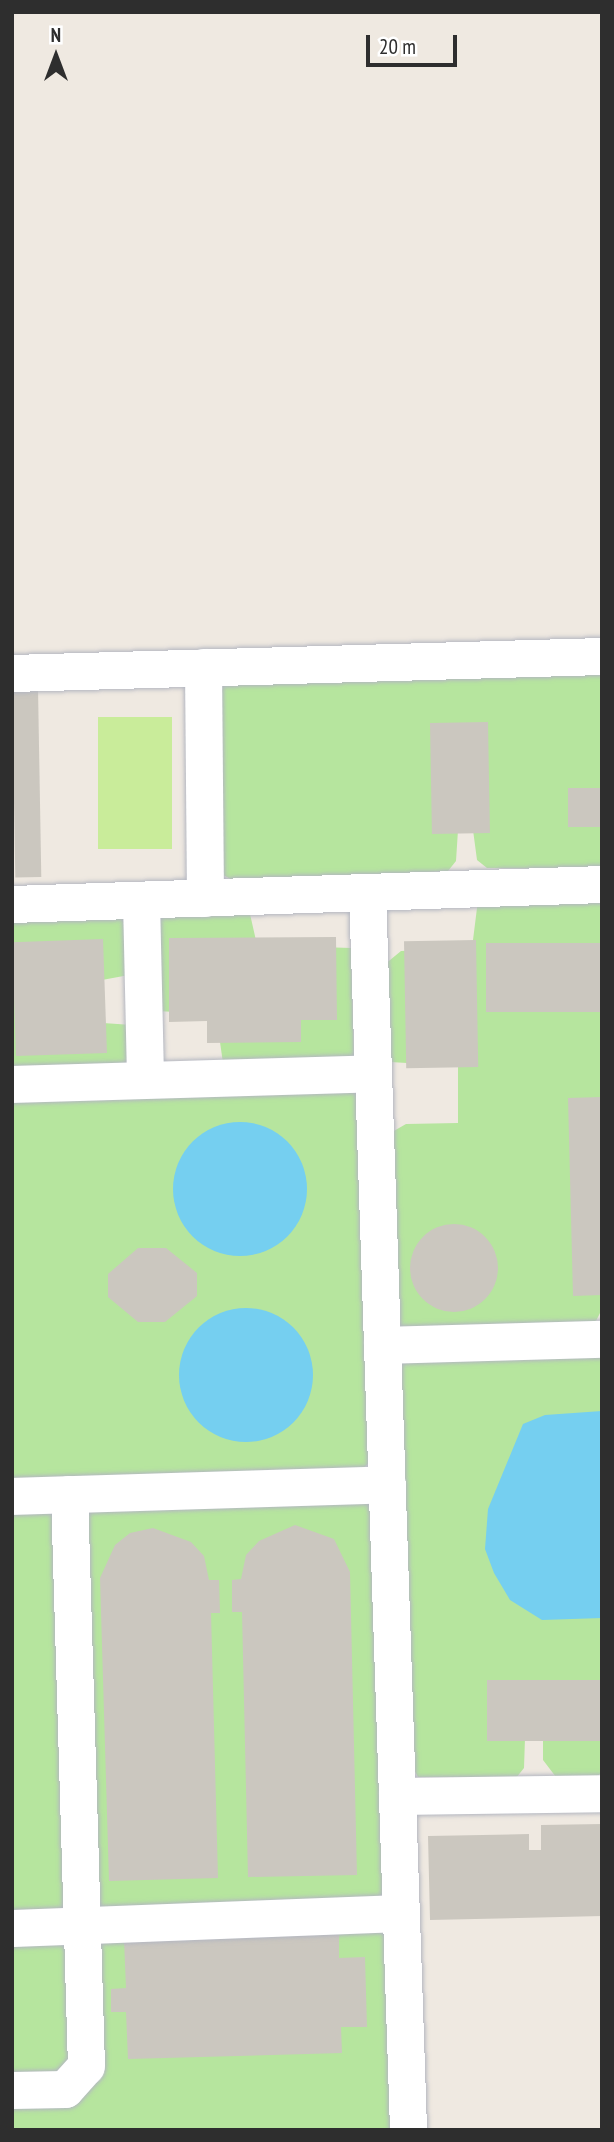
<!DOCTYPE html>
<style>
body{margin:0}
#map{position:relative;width:614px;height:2142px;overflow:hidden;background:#efe9e1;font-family:"PT Sans Narrow",sans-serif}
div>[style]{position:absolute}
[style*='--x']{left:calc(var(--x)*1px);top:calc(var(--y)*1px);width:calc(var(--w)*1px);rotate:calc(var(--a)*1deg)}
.green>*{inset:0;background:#b6e59e}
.pitch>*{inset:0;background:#c9ec9a;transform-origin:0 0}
.water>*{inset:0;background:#75cff0}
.round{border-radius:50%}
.building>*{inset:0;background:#cbc7bf;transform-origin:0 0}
.roads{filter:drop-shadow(0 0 2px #b4b7c1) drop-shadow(0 0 2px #b4b7c1)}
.minor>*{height:37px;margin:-18.5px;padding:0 18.5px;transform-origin:18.5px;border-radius:18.5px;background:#fff}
span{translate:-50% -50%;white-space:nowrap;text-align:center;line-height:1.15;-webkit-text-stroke:6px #fff;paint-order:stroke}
.frame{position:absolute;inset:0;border:14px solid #2e2e2e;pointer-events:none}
.north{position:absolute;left:21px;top:21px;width:70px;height:70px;-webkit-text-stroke:5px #fff;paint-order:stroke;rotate:0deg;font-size:19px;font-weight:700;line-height:28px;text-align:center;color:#2e2e2e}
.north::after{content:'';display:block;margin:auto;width:24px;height:32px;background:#2e2e2e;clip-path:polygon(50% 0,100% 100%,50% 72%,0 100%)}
.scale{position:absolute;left:366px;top:35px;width:91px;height:32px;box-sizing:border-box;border:4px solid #2e2e2e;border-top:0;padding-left:9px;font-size:21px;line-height:24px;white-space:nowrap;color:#2e2e2e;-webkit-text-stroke:5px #fff;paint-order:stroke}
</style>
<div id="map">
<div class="green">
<div style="clip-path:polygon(602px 663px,602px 869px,487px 868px,477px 860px,473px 830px,458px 830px,456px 861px,448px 871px,234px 881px,216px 871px,214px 684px)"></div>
<div style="clip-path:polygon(602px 894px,600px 1313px,594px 1325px,397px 1327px,392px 1132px,406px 1124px,458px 1123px,458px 1066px,390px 1062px,384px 965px,401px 951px,472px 948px,478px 900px)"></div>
<div style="clip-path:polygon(157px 913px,250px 914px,257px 945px,351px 948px,354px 1057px,223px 1063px,216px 1014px,156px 1011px)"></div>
<div style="clip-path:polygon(12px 914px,123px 915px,129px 975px,102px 980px,103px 1023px,132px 1025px,127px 1068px,12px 1076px)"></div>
<div style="clip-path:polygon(354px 1090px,361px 1103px,369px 1463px,361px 1470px,12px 1484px,12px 1091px)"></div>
<div style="clip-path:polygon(602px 1347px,602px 1772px,592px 1781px,559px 1781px,543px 1760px,543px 1739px,525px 1738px,524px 1768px,516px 1778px,418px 1777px,411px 1764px,399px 1366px,406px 1357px)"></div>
<div style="clip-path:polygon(357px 1493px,372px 1506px,383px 1894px,375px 1900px,99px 1911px,79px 1507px)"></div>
<div style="clip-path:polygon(12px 1504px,54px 1507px,64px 1910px,12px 1918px)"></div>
<div style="clip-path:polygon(364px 1920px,384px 1933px,394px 2130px,12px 2130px,12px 2097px,75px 2095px,98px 1936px)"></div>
<div style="clip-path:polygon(12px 1937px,64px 1940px,76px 2058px,66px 2074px,12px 2079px)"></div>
</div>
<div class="pitch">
<div style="left:98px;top:717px;width:74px;height:132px"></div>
</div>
<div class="water">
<div class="round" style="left:173px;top:1122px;width:134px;height:134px"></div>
<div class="round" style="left:179px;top:1308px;width:134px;height:134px"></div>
<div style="clip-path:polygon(602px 1411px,602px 1618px,542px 1620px,510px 1600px,494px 1573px,485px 1549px,488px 1509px,523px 1424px,545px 1415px)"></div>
</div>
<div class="building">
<div style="left:38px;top:688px;width:189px;height:26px;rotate:89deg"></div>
<div style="left:488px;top:722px;width:111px;height:58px;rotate:89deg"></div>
<div style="left:568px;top:788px;width:34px;height:39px"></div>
<div style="clip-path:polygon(336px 937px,337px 1020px,301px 1020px,301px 1042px,207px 1043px,207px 1021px,169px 1022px,169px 938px)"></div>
<div style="left:103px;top:939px;width:114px;height:91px;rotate:88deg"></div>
<div style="left:476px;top:940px;width:127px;height:72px;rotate:89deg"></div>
<div style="left:602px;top:943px;width:69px;height:116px;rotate:90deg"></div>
<div style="clip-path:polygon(602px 1097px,602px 1295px,573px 1296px,568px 1098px)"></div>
<div class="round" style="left:410px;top:1224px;width:88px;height:88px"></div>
<div style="clip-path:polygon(138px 1248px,166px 1248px,197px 1273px,197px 1296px,165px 1322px,138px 1322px,108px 1297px,108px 1274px)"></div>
<div style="clip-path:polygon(295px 1525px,334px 1539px,350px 1572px,357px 1875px,248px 1877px,242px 1612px,232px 1612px,232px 1580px,241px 1579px,246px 1555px,259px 1541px)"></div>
<div style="clip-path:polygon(153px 1528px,191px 1542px,204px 1556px,209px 1580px,219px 1580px,220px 1613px,211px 1613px,218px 1878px,109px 1881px,100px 1578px,115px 1545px,130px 1533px)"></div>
<div style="left:602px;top:1680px;width:61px;height:115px;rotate:90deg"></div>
<div style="clip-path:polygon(602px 1824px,602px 1916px,430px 1920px,428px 1836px,529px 1834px,529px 1850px,541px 1850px,541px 1825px)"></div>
<div style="clip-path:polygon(339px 1934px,339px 1958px,365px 1957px,367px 2027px,341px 2027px,342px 2053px,128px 2059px,126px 2012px,111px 2012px,111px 1989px,126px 1988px,124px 1940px)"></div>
</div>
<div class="roads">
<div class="minor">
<div style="--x:203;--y:667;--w:231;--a:89.5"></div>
<div style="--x:12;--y:673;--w:590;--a:-1.65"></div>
<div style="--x:367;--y:892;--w:1239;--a:88.1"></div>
<div style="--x:141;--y:900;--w:179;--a:88.7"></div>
<div style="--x:12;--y:904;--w:590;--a:-1.94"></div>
<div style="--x:12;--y:1084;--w:361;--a:-1.7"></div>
<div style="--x:382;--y:1345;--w:220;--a:-1.6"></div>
<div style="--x:12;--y:1496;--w:375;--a:-1.8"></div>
<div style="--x:397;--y:1796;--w:205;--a:-0.8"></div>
<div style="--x:12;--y:1928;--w:389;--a:-2.2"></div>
<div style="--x:12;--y:2090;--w:53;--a:-1.1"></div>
<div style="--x:65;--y:2089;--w:31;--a:-48"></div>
<div style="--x:86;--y:2066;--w:572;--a:-91.7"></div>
</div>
</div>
<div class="frame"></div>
<div class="north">N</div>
<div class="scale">20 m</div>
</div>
